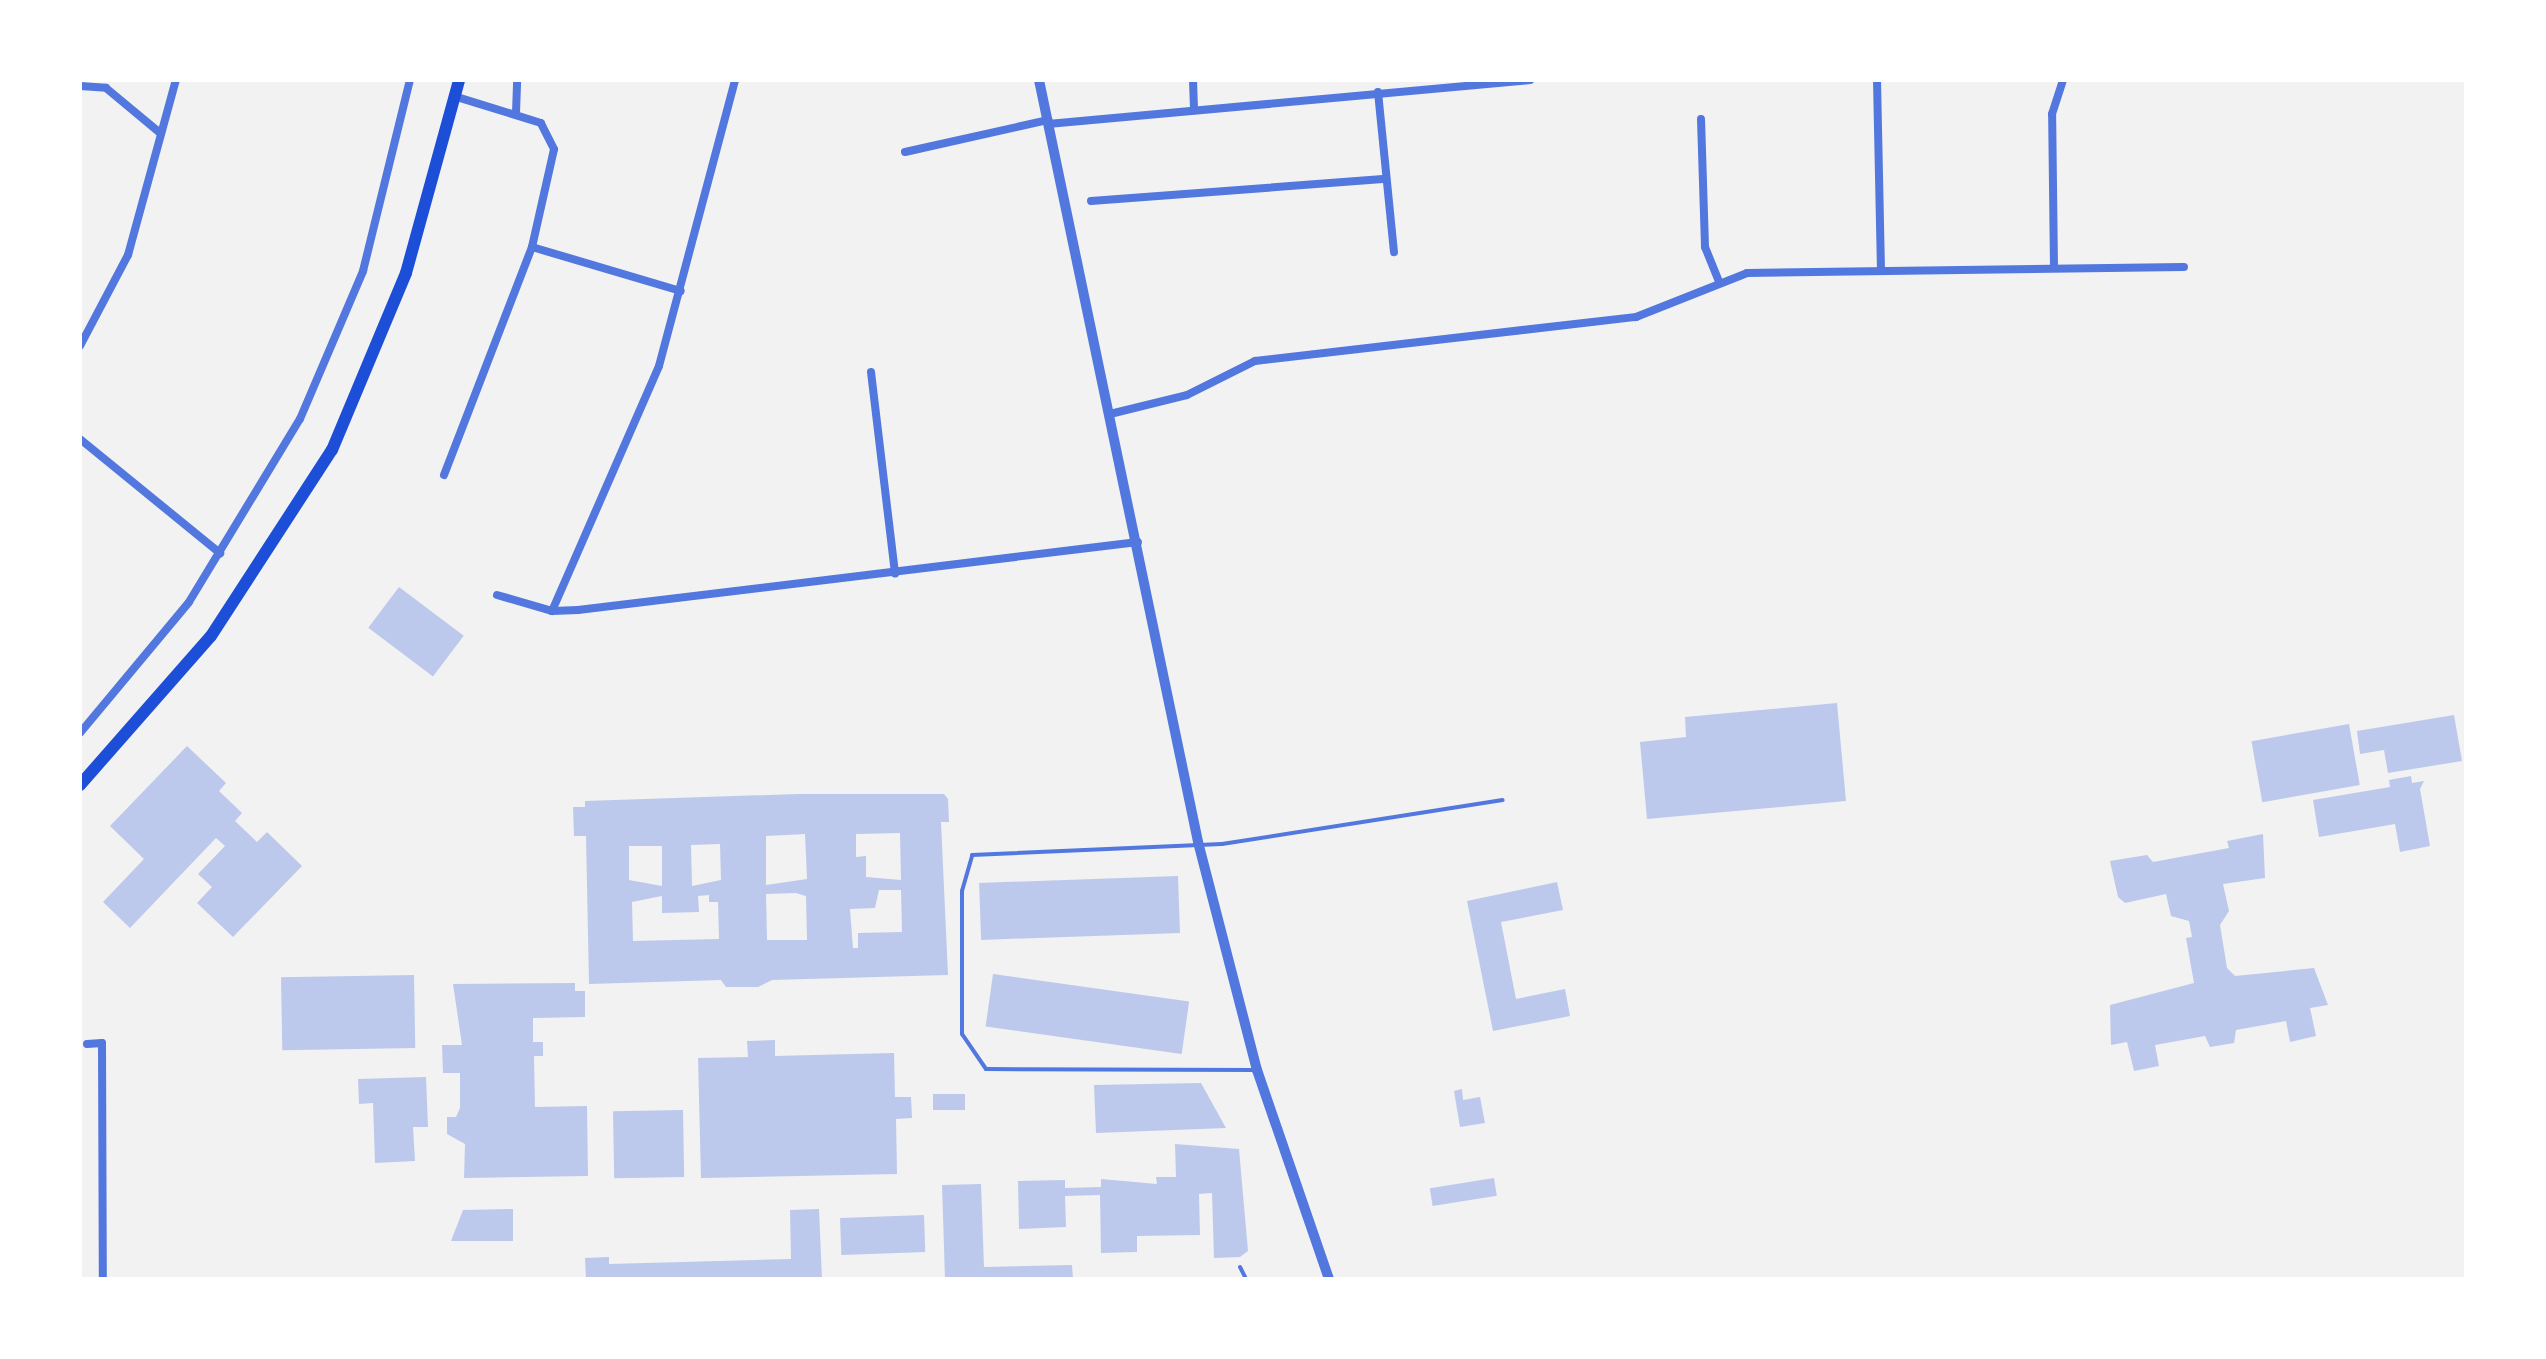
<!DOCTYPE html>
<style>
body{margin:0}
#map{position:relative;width:2546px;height:1359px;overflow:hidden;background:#f2f2f2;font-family:Arial,sans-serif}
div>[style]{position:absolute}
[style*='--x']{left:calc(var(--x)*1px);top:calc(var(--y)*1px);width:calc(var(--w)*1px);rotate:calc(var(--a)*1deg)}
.building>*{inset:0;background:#bdc9ec;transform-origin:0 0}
.service>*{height:4px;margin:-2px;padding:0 2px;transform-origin:2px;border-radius:2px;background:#5277de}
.minor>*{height:8px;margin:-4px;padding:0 4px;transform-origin:4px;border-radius:4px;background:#5277de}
.tertiary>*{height:10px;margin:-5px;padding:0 5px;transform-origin:5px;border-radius:5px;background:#5277de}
.primary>*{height:12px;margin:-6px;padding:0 6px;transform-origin:6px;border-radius:6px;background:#1d4ed8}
span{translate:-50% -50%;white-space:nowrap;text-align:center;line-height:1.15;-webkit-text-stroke:10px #fff;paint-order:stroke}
.frame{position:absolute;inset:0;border:82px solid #fff;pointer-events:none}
</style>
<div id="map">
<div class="building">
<div style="left:399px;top:587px;width:81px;height:51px;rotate:37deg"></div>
<div style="clip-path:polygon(1837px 703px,1846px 801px,1647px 819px,1640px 742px,1686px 737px,1685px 717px)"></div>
<div style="clip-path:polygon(2454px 715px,2462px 761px,2388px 773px,2384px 750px,2360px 754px,2357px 731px)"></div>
<div style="left:2349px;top:724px;width:62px;height:99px;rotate:80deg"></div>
<div style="clip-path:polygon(187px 746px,226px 783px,219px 791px,242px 813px,235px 821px,257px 842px,267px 832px,302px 866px,233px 937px,197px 903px,212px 887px,198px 874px,225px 846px,216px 838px,130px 928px,103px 902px,144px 859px,110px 826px)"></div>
<div style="clip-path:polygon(2411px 776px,2412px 783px,2424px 781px,2420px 789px,2430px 846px,2400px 852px,2395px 824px,2319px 837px,2313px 800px,2390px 787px,2389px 780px)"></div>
<div style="clip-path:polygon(evenodd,798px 794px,944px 794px,948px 799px,949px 822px,941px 822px,948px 975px,772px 980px,758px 987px,726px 987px,721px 980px,589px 984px,586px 836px,574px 836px,573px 807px,585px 807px,585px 801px,798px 794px,900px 833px,901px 880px,866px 877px,866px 856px,856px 857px,856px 834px,900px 833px,798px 794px,805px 834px,807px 879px,766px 885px,766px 836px,805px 834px,798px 794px,720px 844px,721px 880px,692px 886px,691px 845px,720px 844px,798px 794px,629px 846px,662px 846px,662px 886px,629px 880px,629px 846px,798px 794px,879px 890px,901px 890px,902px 932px,858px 933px,858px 948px,853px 948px,850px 909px,875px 908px,879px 890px,798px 794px,796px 893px,806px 896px,807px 940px,767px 940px,766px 894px,796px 893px,798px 794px,709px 895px,709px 902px,718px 902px,719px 939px,633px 941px,632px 902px,662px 896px,662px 913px,699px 912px,698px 896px,709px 895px)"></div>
<div style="clip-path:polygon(2263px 834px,2265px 878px,2223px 884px,2229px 911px,2220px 925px,2227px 968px,2235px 976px,2314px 968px,2328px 1005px,2310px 1008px,2316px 1036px,2290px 1042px,2286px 1021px,2236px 1030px,2234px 1043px,2210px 1047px,2205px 1036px,2155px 1045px,2159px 1066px,2134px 1071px,2127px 1042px,2111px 1045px,2110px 1005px,2194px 983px,2186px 938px,2192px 937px,2189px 921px,2171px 916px,2166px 894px,2125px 903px,2118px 897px,2110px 861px,2147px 855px,2153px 862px,2229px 848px,2227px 841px)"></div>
<div style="left:1178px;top:876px;width:57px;height:199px;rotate:88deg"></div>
<div style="clip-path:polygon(1557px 882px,1563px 910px,1501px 922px,1516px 999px,1565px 989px,1570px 1016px,1493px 1031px,1467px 901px)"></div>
<div style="left:993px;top:974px;width:198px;height:53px;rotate:8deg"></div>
<div style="left:414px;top:975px;width:73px;height:133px;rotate:89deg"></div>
<div style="clip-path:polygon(575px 983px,575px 991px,585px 991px,585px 1017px,533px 1018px,533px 1042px,543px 1042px,543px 1056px,534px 1056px,535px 1107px,587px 1106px,588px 1176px,464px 1178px,465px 1144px,447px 1134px,447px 1117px,456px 1117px,460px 1108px,460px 1073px,443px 1073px,442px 1045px,462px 1045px,453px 984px)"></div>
<div style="clip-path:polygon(775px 1040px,775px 1056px,894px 1053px,895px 1097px,911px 1097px,912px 1118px,896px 1119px,897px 1174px,701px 1178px,698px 1058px,748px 1057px,747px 1041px)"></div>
<div style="clip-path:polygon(426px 1077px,428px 1127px,413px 1127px,415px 1161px,375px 1163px,373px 1103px,359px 1104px,358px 1079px)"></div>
<div style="clip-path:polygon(1201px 1083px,1226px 1128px,1096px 1133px,1094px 1085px)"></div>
<div style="clip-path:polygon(1462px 1089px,1463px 1100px,1480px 1097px,1485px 1123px,1460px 1127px,1454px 1091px)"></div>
<div style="left:965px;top:1094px;width:16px;height:32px;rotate:90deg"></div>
<div style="left:683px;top:1110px;width:67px;height:70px;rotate:89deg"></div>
<div style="clip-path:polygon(1175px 1144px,1239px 1149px,1248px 1251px,1240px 1257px,1214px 1258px,1212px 1193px,1199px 1194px,1200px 1235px,1137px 1236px,1137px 1252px,1101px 1253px,1100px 1195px,1065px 1196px,1066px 1227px,1019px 1229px,1018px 1181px,1065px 1180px,1065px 1188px,1101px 1187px,1101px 1179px,1157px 1184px,1156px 1177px,1176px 1177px)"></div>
<div style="left:1494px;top:1178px;width:18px;height:65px;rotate:81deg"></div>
<div style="clip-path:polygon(981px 1184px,984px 1267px,1072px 1265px,1073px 1279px,945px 1279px,942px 1185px)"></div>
<div style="clip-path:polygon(513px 1209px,513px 1241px,451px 1241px,463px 1210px)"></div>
<div style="clip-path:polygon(819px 1209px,822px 1279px,586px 1279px,585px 1258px,609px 1257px,609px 1264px,791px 1259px,790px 1210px)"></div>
<div style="left:924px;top:1215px;width:37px;height:84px;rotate:88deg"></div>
</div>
<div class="service">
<div style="--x:1257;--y:1070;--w:271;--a:-179.8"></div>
<div style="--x:986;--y:1069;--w:42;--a:-124.4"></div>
<div style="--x:962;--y:1034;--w:143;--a:-90"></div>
<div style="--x:962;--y:891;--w:37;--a:-74"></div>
<div style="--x:972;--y:855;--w:250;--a:-2.5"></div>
<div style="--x:1222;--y:844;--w:284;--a:-8.9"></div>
<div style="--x:1240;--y:1267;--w:13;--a:63"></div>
</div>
<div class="minor">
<div style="--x:1193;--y:80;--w:28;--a:88"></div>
<div style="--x:1877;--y:80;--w:190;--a:88.8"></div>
<div style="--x:80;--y:86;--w:26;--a:4"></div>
<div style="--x:106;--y:88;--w:69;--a:39.7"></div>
<div style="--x:1378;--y:92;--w:161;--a:84.3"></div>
<div style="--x:516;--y:113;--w:33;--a:-88"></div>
<div style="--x:1701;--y:119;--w:128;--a:88.2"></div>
<div style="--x:1705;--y:247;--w:37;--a:68"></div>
<div style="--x:1048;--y:124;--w:484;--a:-5.2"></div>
<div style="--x:905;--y:152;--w:147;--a:-12.6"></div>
<div style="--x:1091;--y:201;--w:296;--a:-4.3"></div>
<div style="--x:532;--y:247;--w:155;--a:16.5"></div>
<div style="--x:2054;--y:268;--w:154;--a:-90.7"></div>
<div style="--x:2052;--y:114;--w:36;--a:-72"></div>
<div style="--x:80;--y:346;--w:103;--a:-62.2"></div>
<div style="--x:128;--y:255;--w:181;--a:-74.7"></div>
<div style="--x:871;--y:372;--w:203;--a:83.2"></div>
<div style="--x:1110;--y:414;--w:79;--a:-13.9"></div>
<div style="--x:1187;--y:395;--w:76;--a:-26.6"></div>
<div style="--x:1255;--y:361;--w:384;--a:-6.6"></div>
<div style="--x:1636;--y:317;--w:119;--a:-21.6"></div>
<div style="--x:1747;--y:273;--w:437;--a:-0.8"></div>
<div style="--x:80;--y:439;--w:181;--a:39.2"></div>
<div style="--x:444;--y:475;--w:244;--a:-68.9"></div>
<div style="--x:532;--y:247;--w:100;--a:-77.3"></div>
<div style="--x:554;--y:149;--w:29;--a:-117"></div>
<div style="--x:541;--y:123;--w:91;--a:-162.8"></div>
<div style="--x:497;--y:595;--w:57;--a:16.2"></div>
<div style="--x:552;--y:611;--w:26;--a:-2"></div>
<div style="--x:578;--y:610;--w:564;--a:-6.92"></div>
<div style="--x:552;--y:611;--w:267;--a:-66.4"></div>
<div style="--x:659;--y:366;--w:296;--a:-75.1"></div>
<div style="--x:80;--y:733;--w:170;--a:-50.2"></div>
<div style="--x:189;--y:602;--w:214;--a:-58.8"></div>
<div style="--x:300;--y:419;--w:161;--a:-66.9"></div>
<div style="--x:363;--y:271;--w:197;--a:-76.2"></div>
<div style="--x:87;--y:1044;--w:15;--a:-4"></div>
<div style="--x:102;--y:1043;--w:236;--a:89.8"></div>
</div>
<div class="tertiary">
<div style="--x:1039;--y:80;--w:778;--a:78.21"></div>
<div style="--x:1198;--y:842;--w:236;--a:75.5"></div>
<div style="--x:1257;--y:1070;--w:221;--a:71"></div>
</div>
<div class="primary">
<div style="--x:80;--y:785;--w:198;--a:-48.7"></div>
<div style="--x:211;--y:636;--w:222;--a:-57"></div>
<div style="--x:332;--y:450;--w:192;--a:-67.3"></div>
<div style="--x:406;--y:273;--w:200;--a:-74.6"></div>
</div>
<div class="frame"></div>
</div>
